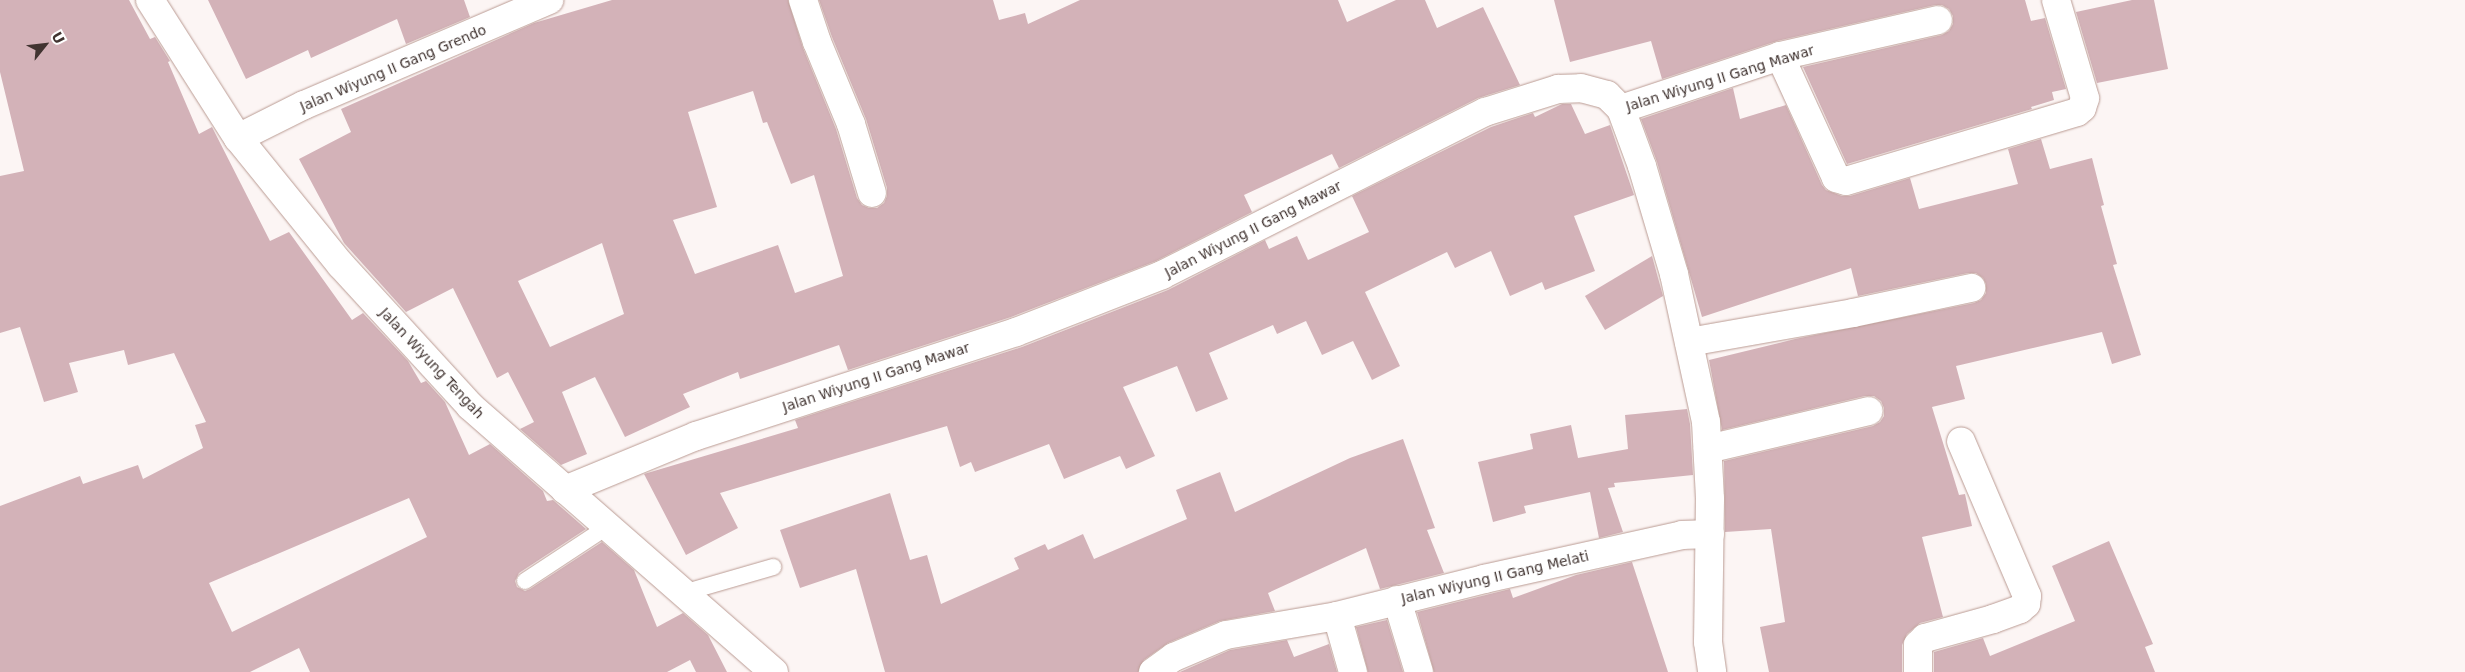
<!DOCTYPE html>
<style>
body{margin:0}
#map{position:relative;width:2465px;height:672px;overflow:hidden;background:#fcf5f4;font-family:"DejaVu Sans",sans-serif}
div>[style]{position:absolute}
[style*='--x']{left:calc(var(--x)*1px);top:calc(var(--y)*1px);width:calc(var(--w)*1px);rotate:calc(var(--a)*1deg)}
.building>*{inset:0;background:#d3b2b8}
.roads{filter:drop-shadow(0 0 1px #ba9b93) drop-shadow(0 0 1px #ba9b93)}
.service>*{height:16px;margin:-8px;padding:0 8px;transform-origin:8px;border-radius:8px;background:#fff}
.minor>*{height:28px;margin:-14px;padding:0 14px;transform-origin:14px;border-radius:14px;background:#fff}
span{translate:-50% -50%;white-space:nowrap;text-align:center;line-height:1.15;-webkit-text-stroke:4px #fff;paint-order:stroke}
.street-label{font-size:14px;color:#413431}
.north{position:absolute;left:20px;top:20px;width:50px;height:50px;-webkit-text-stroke:4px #fff;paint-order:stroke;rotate:61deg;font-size:14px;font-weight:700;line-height:20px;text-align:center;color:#413431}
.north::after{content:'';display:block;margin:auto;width:18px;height:22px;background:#413431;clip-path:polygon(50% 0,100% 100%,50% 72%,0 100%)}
</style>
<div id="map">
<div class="building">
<div style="clip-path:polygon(evenodd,0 0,129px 0,150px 39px,155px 37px,170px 61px,168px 62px,199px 134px,212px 127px,270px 241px,289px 232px,352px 320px,363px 313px,408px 361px,421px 383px,426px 381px,445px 402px,469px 455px,490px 444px,543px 491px,547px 501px,553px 500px,586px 529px,519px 573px,515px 581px,517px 587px,525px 591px,530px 589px,602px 542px,634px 570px,657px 627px,683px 613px,708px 635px,727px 672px,696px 672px,690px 660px,667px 672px,310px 672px,299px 648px,250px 672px,0 672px,0 506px,80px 476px,83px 484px,138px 465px,143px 479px,203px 448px,195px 425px,206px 422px,174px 353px,128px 365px,124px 350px,69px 363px,78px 392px,44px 402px,20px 327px,0 333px,0 176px,24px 171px,0 72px,0 0,409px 498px,427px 537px,232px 632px,209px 583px,409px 498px)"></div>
<div style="clip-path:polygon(208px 0,464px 0,470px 17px,406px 44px,397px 19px,311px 58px,308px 50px,246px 79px)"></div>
<div style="clip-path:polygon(evenodd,612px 0,788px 0,803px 48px,836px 129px,857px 198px,862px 205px,869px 208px,877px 208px,884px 203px,887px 196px,887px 188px,866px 119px,832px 37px,819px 0,993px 0,999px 20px,1025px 13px,1028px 24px,1080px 0,1338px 0,1347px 22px,1396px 0,1425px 0,1437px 28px,1483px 7px,1520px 85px,1478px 98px,1339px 168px,1332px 154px,1244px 195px,1252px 212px,1156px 261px,1011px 317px,848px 370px,839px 345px,740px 379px,738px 372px,683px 394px,690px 407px,625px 437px,595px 377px,562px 392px,587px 454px,561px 465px,520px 429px,534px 422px,508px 372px,497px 378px,453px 288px,406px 312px,344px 243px,299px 159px,351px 132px,341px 109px,534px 23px,612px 0,753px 91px,763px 123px,767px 122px,791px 184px,814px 175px,843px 276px,795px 293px,778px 245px,695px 274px,673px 220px,717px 207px,688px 112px,753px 91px,612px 0,602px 243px,624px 314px,550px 347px,518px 281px,602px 243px)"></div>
<div style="clip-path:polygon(1554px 0,2025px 0,2031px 21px,2045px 18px,2066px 89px,2052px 92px,2054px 100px,2031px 107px,2032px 109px,1847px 164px,1803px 67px,1942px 35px,1949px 31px,1953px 24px,1953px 16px,1949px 9px,1942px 5px,1935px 5px,1777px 41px,1662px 79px,1651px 41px,1570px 62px)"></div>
<div style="clip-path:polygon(2132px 0,2154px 0,2168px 69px,2097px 83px,2076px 12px)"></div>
<div style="clip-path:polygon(1733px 88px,1740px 119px,1786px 105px,1822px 185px,1826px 190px,1842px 196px,1850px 196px,1910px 178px,1919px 209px,2018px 184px,2008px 149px,2041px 139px,2050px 169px,2092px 158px,2104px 205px,2101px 206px,2117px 264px,2113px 265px,2141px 355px,2112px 364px,2102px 332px,1956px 366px,1965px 399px,1932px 407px,1959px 495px,1965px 494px,1972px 526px,1922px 537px,1943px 617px,1920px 623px,1907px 634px,1902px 645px,1902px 672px,1769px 672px,1760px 627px,1785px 622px,1771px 529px,1725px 532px,1724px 461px,1873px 426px,1880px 422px,1884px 416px,1884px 408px,1881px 401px,1874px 396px,1865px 396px,1722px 430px,1709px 360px,1795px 339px,1974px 303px,1981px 300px,1986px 293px,1986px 284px,1983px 278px,1976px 273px,1968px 273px,1858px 296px,1851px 268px,1702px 317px,1657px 162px,1641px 119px)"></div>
<div style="clip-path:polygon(1562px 104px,1571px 104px,1585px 134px,1610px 125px,1634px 195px,1574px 216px,1595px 271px,1545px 290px,1542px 282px,1510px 296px,1491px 251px,1455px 268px,1447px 252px,1365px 292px,1400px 366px,1372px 380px,1353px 341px,1322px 355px,1306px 321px,1277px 334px,1273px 325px,1209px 353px,1228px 399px,1196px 412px,1177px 366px,1123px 387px,1155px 456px,1126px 469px,1120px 456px,1064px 479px,1049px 444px,975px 472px,971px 462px,960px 467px,947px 426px,720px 493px,738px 528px,686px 555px,644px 474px,798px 428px,795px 420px,1022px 347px,1168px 290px,1265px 240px,1269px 249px,1297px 236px,1308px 260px,1369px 232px,1352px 196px,1491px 127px,1533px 113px,1535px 117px)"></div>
<div style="clip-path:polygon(1652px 256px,1663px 296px,1605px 330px,1585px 296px)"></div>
<div style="clip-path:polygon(1687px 409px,1690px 424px,1693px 475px,1614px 483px,1615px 487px,1608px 488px,1623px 532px,1599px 538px,1590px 492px,1524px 506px,1526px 513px,1493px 522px,1478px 462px,1533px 449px,1530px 434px,1571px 425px,1578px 458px,1628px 449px,1625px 415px)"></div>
<div style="clip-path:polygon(1403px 439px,1435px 528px,1427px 530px,1444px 573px,1380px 589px,1366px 548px,1268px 593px,1275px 611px,1220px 621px,1168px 643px,1144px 660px,1138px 672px,885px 672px,856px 569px,800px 588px,780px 530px,890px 493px,910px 560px,927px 555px,941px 604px,1019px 569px,1014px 558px,1045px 544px,1048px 550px,1083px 534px,1094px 559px,1187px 519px,1176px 490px,1220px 472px,1235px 512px,1350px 458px)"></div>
<div style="clip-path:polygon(2109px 541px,2153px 644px,2145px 647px,2155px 672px,1934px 672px,1934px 652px,1983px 638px,1990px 656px,2075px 621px,2052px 566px)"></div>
<div style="clip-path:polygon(1632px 562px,1668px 672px,1434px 672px,1417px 612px,1510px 589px,1513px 598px,1576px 575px)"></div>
<div style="clip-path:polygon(1387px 620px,1403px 672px,1368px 672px,1356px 627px)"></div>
<div style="clip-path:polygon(1287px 640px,1294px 657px,1329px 644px,1337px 672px,1180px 672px,1230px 650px)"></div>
</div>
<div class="roads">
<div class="service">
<div style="--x:525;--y:581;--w:98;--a:-33.4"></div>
<div style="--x:683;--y:593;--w:94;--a:-16.1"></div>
</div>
<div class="minor">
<div style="--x:150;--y:0;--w:164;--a:57.5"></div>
<div style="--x:238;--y:138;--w:164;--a:51"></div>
<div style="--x:341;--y:265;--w:191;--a:47.5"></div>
<div style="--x:470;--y:406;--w:404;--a:41.2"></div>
<div style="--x:803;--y:0;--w:44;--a:71.6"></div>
<div style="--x:817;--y:42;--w:89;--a:67.5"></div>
<div style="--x:851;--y:124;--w:72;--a:73.1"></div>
<div style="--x:1780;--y:56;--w:134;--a:65.3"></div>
<div style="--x:1836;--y:178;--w:10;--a:17"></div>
<div style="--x:1846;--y:181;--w:241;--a:-16.6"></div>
<div style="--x:2077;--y:112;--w:6;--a:-39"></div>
<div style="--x:2082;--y:108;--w:10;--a:-73"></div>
<div style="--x:2085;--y:98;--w:102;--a:-106.5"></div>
<div style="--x:1621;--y:109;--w:61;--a:69.8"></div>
<div style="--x:1642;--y:166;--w:113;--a:73.5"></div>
<div style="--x:1674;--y:274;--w:151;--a:77.8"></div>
<div style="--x:1706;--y:422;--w:77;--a:87"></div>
<div style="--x:1710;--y:499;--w:143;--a:90.8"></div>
<div style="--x:1708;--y:642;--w:30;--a:82"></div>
<div style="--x:238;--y:138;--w:74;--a:-26.6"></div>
<div style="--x:304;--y:105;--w:267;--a:-23.2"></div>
<div style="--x:1689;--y:342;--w:167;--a:-10"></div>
<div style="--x:1853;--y:313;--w:121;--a:-12"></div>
<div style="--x:1708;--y:449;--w:165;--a:-13.3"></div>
<div style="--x:565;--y:490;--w:142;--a:-22.4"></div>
<div style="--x:696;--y:436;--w:336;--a:-18"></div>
<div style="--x:1016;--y:332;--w:157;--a:-21.3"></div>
<div style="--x:1162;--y:275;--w:362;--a:-26.8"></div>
<div style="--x:1485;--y:112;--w:77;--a:-17.5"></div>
<div style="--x:1558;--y:89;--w:23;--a:-2"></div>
<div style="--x:1581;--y:88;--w:27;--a:15"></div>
<div style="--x:1607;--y:95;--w:20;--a:45"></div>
<div style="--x:1621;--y:109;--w:168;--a:-18.4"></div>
<div style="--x:1780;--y:56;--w:162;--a:-12.8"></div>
<div style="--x:1397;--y:600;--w:75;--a:73"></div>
<div style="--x:1337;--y:616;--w:58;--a:74.1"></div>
<div style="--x:1153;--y:672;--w:26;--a:-36"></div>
<div style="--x:1174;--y:657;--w:56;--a:-22.9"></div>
<div style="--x:1226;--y:635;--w:113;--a:-9.7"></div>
<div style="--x:1337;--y:616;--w:152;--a:-14.1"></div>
<div style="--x:1484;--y:579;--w:203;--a:-12.5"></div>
<div style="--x:1682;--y:535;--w:28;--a:-2"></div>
<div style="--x:1918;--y:672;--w:27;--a:-90"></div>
<div style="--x:1918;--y:645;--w:10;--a:-45"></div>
<div style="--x:1925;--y:638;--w:71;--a:-15.6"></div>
<div style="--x:1993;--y:619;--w:29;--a:-20"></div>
<div style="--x:2020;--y:609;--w:8;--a:-40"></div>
<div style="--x:2026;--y:604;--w:8;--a:-83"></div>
<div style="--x:2027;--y:596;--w:168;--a:-113.1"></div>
</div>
</div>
<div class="street-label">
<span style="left:393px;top:68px;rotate:-23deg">Jalan Wiyung II Gang Grendo</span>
<span style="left:1720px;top:78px;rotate:-17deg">Jalan Wiyung II Gang Mawar</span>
<span style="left:1253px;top:229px;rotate:-27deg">Jalan Wiyung II Gang Mawar</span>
<span style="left:432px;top:363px;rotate:47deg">Jalan Wiyung Tengah</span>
<span style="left:876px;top:377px;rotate:-18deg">Jalan Wiyung II Gang Mawar</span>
<span style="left:1495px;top:577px;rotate:-13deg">Jalan Wiyung II Gang Melati</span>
</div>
<div class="north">U</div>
</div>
